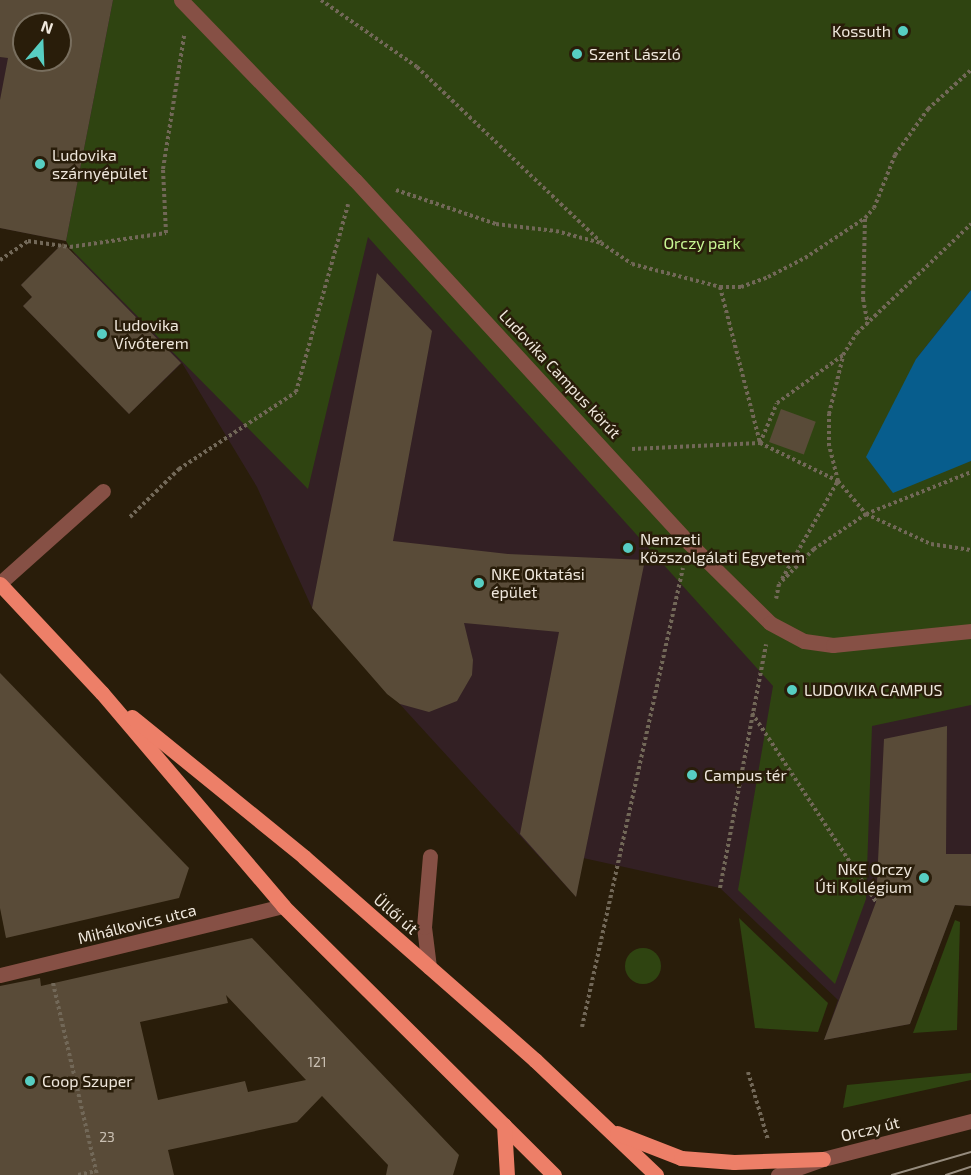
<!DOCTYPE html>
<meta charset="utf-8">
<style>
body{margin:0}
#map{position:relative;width:971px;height:1175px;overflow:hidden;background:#291d0a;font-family:"Exo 2",sans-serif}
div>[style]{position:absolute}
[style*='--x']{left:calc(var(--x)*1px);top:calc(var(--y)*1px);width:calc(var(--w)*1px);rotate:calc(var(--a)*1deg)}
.education>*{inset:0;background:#332024}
.green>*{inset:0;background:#2f4411}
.round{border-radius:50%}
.water>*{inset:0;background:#075d8d}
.building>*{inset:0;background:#594b38;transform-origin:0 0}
.path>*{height:4px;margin-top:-2px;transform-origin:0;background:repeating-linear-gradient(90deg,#726858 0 3px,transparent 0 6px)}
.minor>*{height:15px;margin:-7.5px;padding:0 7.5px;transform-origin:7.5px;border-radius:7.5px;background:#865045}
.major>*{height:15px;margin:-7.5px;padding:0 7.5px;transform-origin:7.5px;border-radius:7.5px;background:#ed7f68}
.tram>*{height:1.5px;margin:-0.75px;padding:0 0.75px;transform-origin:0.75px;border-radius:0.75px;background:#968c7e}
.dots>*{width:16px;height:16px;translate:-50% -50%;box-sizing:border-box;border:3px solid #291d0a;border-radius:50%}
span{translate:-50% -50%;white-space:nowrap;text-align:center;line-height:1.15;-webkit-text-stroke:5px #291d0a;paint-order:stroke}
.number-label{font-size:14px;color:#cac0b3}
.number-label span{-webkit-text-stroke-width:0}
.poi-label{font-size:16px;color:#efe7dc}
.right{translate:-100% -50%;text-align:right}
.left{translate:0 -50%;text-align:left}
.park-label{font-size:16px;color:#c8f693}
.street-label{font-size:16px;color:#efe7dc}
.north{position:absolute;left:12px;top:12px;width:60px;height:60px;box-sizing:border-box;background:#291d0a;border:2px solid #786e5e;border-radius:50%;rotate:19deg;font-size:16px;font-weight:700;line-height:24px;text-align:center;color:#efe7dc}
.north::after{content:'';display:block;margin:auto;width:21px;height:27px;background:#57cec2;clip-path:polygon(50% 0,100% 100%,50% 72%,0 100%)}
</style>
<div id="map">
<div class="education">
<div style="clip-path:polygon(evenodd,0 0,971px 0,971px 906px,955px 905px,910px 1024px,824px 1040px,838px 1000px,720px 888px,583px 858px,576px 897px,312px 608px,257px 487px,182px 363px,129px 414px,23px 306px,32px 297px,21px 285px,59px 247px,73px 260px,76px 256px,66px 241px,0 228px,0 0,24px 24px,60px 24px,60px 60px,24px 60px,24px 24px)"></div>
</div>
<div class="green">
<div style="clip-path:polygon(113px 0,971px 0,971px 290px,916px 359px,957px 465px,971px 461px,971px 705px,872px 726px,866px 899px,835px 984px,738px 890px,773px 686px,368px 237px,308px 489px,70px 248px,66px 241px)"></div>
<div style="clip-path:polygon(739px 918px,828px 1003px,818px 1032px,755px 1028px)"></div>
<div style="clip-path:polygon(955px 920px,960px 922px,957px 1030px,913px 1033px)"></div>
<div class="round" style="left:625px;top:948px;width:36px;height:36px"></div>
<div style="clip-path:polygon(971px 1073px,971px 1080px,843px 1108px,847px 1085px)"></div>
</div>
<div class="water">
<div style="clip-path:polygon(971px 290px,971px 461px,893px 493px,866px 457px,916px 359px)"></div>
</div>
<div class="building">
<div style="clip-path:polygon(evenodd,0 0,113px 0,66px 241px,0 228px,0 100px,8px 58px,0 57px,0 0,24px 24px,60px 24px,60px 60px,24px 60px,24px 24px)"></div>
<div style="clip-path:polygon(63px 243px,181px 363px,129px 414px,23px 306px,32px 297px,21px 285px)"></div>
<div style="clip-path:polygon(377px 273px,432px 331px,393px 541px,508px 554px,645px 560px,576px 897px,520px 834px,559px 632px,464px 623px,473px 660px,472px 675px,457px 701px,429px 712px,400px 704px,387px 694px,312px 608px)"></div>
<div style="left:781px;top:409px;width:37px;height:35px;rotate:20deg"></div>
<div style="clip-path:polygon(0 673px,189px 868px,179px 898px,6px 938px,0 908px)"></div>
<div style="clip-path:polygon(947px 726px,946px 854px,971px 854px,971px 906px,955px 905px,910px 1024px,824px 1040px,876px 902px,884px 739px)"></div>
<div style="clip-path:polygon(evenodd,252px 938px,459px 1155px,453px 1175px,386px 1175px,388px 1165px,322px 1096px,297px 1122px,168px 1150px,174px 1175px,0 1175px,0 986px,40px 978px,41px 986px,252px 938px,226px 995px,306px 1080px,248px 1092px,245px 1081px,158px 1100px,140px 1022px,228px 1003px,226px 995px)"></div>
</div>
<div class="path">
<div style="--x:321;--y:0;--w:117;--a:34.9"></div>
<div style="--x:417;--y:67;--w:254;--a:43.6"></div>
<div style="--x:396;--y:190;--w:106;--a:18.8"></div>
<div style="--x:496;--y:224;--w:60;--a:6.7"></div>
<div style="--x:556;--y:231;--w:47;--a:14.9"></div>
<div style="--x:601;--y:243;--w:37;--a:34"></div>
<div style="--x:632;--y:264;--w:91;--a:14.6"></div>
<div style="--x:720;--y:287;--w:161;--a:75.6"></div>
<div style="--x:760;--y:443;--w:87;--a:26"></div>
<div style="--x:838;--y:481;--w:43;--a:49.7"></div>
<div style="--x:866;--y:514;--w:63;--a:146.1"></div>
<div style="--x:814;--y:549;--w:49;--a:135"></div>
<div style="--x:779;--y:584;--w:15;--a:101"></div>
<div style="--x:865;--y:219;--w:80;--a:91.4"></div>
<div style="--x:863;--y:299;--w:25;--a:79"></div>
<div style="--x:0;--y:260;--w:34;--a:-34"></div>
<div style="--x:28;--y:241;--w:42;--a:8.1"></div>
<div style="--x:70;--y:247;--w:97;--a:-8.3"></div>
<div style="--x:166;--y:233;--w:64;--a:-92.7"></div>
<div style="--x:163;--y:169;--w:135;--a:-81"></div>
<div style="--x:720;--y:287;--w:21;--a:0"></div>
<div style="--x:741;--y:287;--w:29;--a:-20"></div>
<div style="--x:768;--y:277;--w:42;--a:-27.2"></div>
<div style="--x:805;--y:258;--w:72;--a:-33.7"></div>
<div style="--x:865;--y:218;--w:13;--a:-48"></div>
<div style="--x:874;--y:208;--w:57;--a:-68.4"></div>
<div style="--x:895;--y:155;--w:57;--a:-54.3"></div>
<div style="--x:928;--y:109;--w:58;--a:-42.2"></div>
<div style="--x:632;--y:449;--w:128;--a:-2.7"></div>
<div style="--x:760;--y:443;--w:43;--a:-67"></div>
<div style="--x:777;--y:403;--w:82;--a:-36"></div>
<div style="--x:843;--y:355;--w:26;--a:-58"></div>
<div style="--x:857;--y:333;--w:158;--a:-43.7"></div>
<div style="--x:866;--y:514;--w:113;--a:-21.8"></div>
<div style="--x:866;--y:514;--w:72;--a:24.8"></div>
<div style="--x:931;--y:544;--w:40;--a:8.5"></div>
<div style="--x:130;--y:517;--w:69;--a:-44.4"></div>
<div style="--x:179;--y:469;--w:140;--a:-33.3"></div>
<div style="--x:296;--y:392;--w:195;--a:-74.5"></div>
<div style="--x:782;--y:579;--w:113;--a:-60.3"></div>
<div style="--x:838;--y:481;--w:36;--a:-104"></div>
<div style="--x:829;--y:446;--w:32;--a:-90"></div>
<div style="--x:829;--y:414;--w:60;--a:-76.4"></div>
<div style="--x:752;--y:713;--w:226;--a:56.7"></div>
<div style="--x:720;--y:888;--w:248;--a:-79.3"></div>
<div style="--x:53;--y:983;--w:197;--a:77.1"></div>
<div style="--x:582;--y:1027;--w:470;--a:-77.6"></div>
<div style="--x:748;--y:1072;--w:71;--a:73.6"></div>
<div style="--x:78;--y:1175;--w:19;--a:-12"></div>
</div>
<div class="minor">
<div style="--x:181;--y:0;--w:250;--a:46"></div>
<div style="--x:355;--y:180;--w:492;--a:47.4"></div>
<div style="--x:688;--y:542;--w:115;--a:44.6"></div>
<div style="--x:770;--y:623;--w:38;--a:28"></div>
<div style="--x:804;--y:641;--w:29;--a:8"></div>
<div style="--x:833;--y:645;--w:139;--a:-5.8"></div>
<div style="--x:0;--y:583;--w:138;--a:-41.8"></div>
<div style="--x:429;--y:967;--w:40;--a:-97.1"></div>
<div style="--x:424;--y:927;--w:71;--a:-85.2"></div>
<div style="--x:0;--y:975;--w:291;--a:-13.7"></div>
<div style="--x:778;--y:1175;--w:48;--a:-19.6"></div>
<div style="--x:823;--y:1159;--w:153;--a:-14.4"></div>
</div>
<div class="major">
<div style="--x:0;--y:584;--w:149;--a:46.9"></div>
<div style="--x:102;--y:693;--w:280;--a:49.6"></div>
<div style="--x:283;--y:906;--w:382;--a:44.8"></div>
<div style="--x:132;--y:717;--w:222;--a:39.1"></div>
<div style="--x:304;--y:857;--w:308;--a:41.3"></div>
<div style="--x:535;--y:1060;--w:167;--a:43.5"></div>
<div style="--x:504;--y:1125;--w:50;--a:86.6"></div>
<div style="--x:617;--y:1133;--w:69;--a:21.3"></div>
<div style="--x:681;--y:1158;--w:53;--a:4.3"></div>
<div style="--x:734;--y:1162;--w:89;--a:-1.9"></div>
</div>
<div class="tram">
<div style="--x:892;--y:1175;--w:82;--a:-16.2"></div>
<div style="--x:946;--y:1175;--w:26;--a:-18"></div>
</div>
<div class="dots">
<div style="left:903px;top:31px;background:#57cec2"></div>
<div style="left:577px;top:54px;background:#57cec2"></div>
<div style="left:40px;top:164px;background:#57cec2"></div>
<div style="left:102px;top:334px;background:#57cec2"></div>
<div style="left:628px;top:548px;background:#57cec2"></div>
<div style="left:479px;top:583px;background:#57cec2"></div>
<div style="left:792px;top:690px;background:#57cec2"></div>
<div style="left:692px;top:775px;background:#57cec2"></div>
<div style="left:924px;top:878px;background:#57cec2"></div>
<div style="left:30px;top:1081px;background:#57cec2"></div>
</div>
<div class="number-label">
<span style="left:317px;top:1062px">121</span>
<span style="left:107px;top:1137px">23</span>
</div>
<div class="poi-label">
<span class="right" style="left:891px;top:31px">Kossuth</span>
<span class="left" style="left:589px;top:54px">Szent László</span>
<span class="left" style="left:52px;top:164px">Ludovika<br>szárnyépület</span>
<span class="left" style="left:114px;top:334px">Ludovika<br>Vívóterem</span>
<span class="left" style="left:640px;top:548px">Nemzeti<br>Közszolgálati Egyetem</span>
<span class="left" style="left:491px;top:583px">NKE Oktatási<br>épület</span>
<span class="left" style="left:804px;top:690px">LUDOVIKA CAMPUS</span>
<span class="left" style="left:704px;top:775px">Campus tér</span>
<span class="right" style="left:912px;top:878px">NKE Orczy<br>Úti Kollégium</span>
<span class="left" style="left:42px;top:1081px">Coop Szuper</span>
</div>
<div class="park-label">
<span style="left:702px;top:243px">Orczy park</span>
</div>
<div class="street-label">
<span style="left:560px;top:374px;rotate:47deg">Ludovika Campus körút</span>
<span style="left:396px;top:914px;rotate:41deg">Üllői út</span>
<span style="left:137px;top:924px;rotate:-14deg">Mihálkovics utca</span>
<span style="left:870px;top:1129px;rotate:-14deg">Orczy út</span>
</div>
<div class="north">N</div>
</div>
